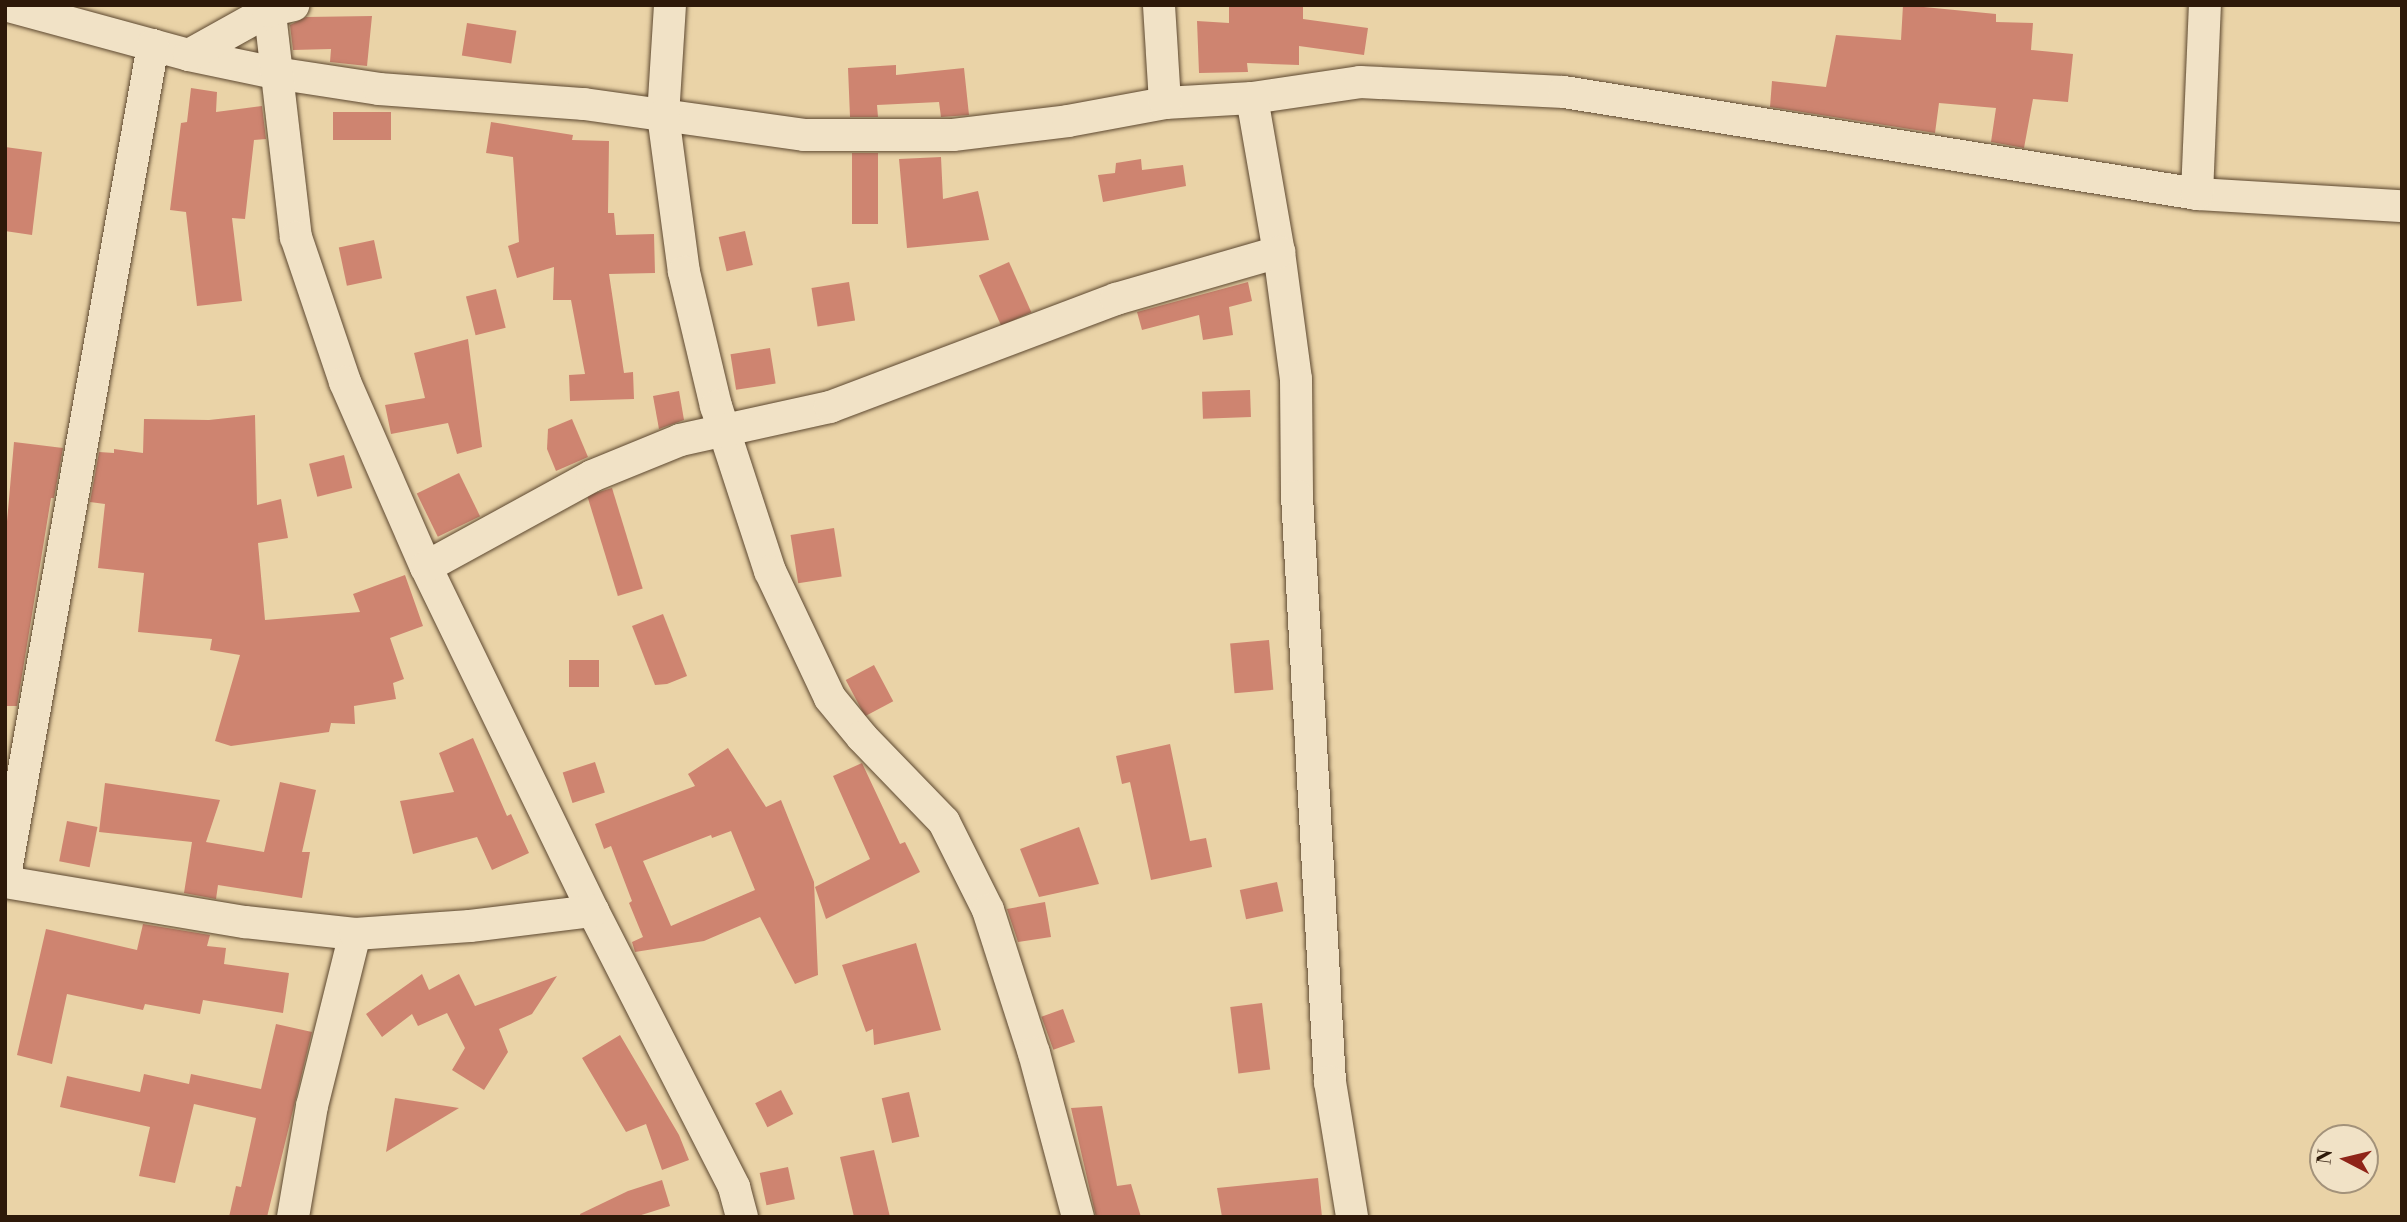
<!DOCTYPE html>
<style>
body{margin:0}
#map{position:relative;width:2407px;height:1222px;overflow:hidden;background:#ead3a7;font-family:"Libre Bodoni",serif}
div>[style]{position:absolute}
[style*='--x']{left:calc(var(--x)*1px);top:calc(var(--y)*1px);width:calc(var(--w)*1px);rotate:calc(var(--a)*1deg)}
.building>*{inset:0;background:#ce8470;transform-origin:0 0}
.roads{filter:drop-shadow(0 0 2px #5d4830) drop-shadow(0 0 2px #5d4830)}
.street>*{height:32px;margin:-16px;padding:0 16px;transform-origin:16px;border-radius:16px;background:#f1e2c6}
span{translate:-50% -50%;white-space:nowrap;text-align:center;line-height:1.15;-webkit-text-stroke:7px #f1e2c6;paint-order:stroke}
.frame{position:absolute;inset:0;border:7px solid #2e1909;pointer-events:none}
.north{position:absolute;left:2309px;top:1124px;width:70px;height:70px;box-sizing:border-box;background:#f1e2c6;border:2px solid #a3927a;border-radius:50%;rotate:277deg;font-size:19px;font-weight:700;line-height:28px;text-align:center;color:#2e1909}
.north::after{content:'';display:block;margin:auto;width:24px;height:32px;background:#8f2418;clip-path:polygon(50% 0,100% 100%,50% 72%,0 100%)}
</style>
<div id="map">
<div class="building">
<div style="clip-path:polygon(1229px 5px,1303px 5px,1303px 19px,1368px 28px,1364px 55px,1299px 46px,1299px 65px,1247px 63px,1248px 72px,1199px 73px,1197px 21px,1229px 23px)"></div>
<div style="clip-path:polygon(1903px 5px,1996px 14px,1996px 22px,2033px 23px,2031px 50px,2073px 54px,2068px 102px,2033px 99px,2024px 148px,1991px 142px,1996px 108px,1939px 103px,1935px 133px,1770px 107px,1772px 81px,1826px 87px,1836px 35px,1901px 40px)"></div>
<div style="clip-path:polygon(372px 16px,367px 66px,330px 62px,331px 49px,293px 50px,290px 25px,306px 17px)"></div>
<div style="left:467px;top:23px;width:50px;height:33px;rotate:9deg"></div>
<div style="clip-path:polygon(896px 65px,896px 75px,964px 68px,969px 115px,941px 117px,939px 102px,877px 105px,878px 117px,850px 117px,848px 68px)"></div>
<div style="clip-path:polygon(191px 88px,217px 92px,216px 112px,262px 106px,266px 139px,254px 140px,245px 219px,232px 218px,242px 301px,197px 306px,186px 212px,170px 210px,181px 123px,187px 122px)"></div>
<div style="left:391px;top:112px;width:28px;height:58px;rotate:90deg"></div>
<div style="clip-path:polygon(491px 122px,573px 135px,572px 140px,609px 141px,608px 213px,614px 213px,616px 235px,654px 234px,655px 273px,609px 274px,624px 373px,633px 372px,634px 399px,570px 401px,569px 375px,585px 374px,571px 300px,553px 300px,554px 267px,517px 278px,508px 246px,519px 242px,513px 157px,486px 153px)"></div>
<div style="clip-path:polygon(5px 147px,42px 152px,32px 235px,5px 231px)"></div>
<div style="left:852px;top:153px;width:26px;height:71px"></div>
<div style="clip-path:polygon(941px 157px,943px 199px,978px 191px,989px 240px,907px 248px,899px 159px)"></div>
<div style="clip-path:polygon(1141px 159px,1142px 170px,1183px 165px,1186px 186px,1103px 202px,1098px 175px,1115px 173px,1116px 163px)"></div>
<div style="left:745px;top:231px;width:35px;height:27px;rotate:77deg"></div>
<div style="left:374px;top:240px;width:39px;height:36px;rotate:78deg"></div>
<div style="left:1009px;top:262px;width:55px;height:33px;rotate:66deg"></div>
<div style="left:849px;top:282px;width:39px;height:38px;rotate:81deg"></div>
<div style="clip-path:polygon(1248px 282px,1252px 301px,1229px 307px,1233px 335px,1203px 340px,1199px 315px,1142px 330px,1137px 312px)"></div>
<div style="left:496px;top:289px;width:40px;height:31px;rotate:76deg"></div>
<div style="clip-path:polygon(468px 339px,482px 447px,457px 454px,448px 423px,391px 434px,385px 405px,425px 398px,414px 353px)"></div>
<div style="left:770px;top:348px;width:36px;height:40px;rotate:81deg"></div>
<div style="left:1250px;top:390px;width:27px;height:48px;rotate:88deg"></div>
<div style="clip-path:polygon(679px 391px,684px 420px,659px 429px,653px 396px)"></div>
<div style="clip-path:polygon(255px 415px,257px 505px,281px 499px,288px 538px,258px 543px,265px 620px,360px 612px,353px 594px,405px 575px,423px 626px,390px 638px,404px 679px,393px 683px,396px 699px,354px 706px,355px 724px,331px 723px,329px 732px,231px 746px,215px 741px,240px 655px,210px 650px,212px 639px,138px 632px,144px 573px,98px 568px,105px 504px,90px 502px,99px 452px,114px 453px,114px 449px,143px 453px,144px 419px,209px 420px)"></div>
<div style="clip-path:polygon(572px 419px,588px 457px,556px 471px,547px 449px,548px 429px)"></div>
<div style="clip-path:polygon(14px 442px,63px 448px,54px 498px,51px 498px,17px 706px,5px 706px,5px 544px)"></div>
<div style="left:344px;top:455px;width:34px;height:36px;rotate:76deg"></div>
<div style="left:459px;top:473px;width:48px;height:47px;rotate:64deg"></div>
<div style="left:612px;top:488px;width:105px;height:26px;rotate:73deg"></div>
<div style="left:834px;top:528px;width:49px;height:44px;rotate:81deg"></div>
<div style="clip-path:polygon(663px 614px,687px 676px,667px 684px,655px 685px,632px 626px)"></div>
<div style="left:1269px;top:640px;width:50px;height:39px;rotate:85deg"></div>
<div style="left:599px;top:660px;width:27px;height:30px;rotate:90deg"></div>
<div style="left:874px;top:665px;width:41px;height:32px;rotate:62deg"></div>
<div style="clip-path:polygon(473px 738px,507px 816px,511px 814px,529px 853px,492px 870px,477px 837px,413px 854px,400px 801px,454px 792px,439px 753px)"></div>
<div style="clip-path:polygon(1170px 744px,1190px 841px,1206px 838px,1212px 867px,1151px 880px,1130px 782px,1122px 784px,1116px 756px)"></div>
<div style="clip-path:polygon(evenodd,728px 748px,766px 807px,781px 800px,814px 882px,818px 975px,795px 984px,760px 917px,704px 941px,635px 952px,632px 942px,643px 937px,629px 903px,632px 901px,611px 846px,604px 849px,595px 824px,695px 786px,688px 774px,728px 748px,731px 831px,755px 890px,671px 926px,643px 861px,711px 835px,712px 838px,731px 831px)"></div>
<div style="left:595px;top:762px;width:32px;height:34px;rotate:72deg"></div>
<div style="clip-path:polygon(862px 763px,900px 844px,905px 842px,920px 872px,826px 919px,815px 887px,870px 859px,833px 776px)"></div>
<div style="clip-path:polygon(280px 782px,316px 790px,302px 852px,310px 852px,302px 898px,218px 885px,216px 899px,184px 893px,192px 842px,99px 832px,105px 783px,220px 800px,206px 842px,264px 852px)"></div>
<div style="left:67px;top:821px;width:31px;height:41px;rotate:11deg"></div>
<div style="clip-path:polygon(1079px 827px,1099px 884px,1039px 897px,1020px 849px)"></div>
<div style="left:1277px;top:882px;width:30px;height:38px;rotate:78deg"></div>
<div style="clip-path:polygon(1045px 902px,1051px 937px,1018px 942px,1007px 909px)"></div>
<div style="clip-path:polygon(143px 924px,210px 935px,207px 946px,226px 948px,224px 964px,289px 973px,283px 1013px,203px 1000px,200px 1014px,145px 1004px,143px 1010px,67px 994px,52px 1064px,17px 1055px,46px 929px,137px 950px)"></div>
<div style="clip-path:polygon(916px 943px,941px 1030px,874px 1045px,873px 1029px,866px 1032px,842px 965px)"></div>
<div style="clip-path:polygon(422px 974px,429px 990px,459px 974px,475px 1006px,557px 976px,532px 1014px,499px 1029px,508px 1052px,484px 1090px,452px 1070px,465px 1048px,447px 1013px,418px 1026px,412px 1014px,382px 1037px,366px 1014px)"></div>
<div style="left:1262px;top:1003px;width:67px;height:32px;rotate:83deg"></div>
<div style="left:1063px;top:1009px;width:35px;height:23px;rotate:70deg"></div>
<div style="clip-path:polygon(276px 1024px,312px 1032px,267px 1217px,229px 1217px,236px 1186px,241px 1187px,256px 1118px,194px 1104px,175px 1183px,139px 1176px,150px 1127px,60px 1107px,67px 1076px,140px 1092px,144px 1074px,189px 1084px,191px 1074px,261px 1089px)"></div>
<div style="clip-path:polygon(620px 1035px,679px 1135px,689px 1160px,662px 1170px,646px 1124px,626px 1132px,582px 1058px)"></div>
<div style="left:781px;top:1090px;width:27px;height:29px;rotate:63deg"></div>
<div style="left:909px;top:1092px;width:46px;height:28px;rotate:77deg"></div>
<div style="clip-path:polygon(395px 1098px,459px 1108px,386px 1152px)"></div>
<div style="clip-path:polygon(1102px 1106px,1117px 1186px,1131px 1184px,1141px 1217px,1096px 1217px,1071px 1108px)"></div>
<div style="clip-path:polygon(874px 1150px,890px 1217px,854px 1217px,840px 1157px)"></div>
<div style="left:788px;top:1167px;width:33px;height:29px;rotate:78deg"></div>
<div style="clip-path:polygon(1318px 1178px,1322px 1217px,1222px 1217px,1217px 1188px)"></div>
<div style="clip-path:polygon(662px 1180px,670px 1206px,635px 1217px,581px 1217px,580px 1214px,628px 1191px)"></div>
</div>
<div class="roads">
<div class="street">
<div style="--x:5;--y:5;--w:191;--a:15.2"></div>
<div style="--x:189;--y:55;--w:88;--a:11.8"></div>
<div style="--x:275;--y:73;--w:105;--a:8.7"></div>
<div style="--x:379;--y:89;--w:206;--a:4.2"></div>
<div style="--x:584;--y:104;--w:222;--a:8"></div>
<div style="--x:804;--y:135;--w:149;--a:0"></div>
<div style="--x:953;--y:135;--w:116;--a:-6.9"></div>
<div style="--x:1068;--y:121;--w:99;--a:-10.5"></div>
<div style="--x:1165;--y:103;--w:87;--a:-3.3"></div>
<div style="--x:1252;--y:98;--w:109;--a:-8.4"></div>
<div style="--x:1360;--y:82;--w:204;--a:2.8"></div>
<div style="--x:1564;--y:92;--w:641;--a:9.15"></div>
<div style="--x:2197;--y:194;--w:205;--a:3.4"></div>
<div style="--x:269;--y:5;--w:234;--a:83.4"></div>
<div style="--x:296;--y:237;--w:153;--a:71.3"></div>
<div style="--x:345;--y:382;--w:202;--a:66.4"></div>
<div style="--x:426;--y:567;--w:382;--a:64.1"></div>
<div style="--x:593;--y:911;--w:310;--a:62.9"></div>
<div style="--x:734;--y:1187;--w:31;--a:75"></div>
<div style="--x:670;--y:5;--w:110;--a:93.6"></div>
<div style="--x:663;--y:115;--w:158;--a:82.4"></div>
<div style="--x:684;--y:272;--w:138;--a:76.6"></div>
<div style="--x:716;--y:406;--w:174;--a:71.9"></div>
<div style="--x:770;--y:571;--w:140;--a:64.7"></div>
<div style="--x:830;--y:698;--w:50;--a:50.6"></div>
<div style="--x:862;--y:737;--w:118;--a:46"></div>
<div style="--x:944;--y:822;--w:98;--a:63.4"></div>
<div style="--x:988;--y:910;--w:150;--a:72.2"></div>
<div style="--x:1034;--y:1053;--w:170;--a:75"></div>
<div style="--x:1159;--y:5;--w:98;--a:86.5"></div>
<div style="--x:189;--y:55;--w:90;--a:-29.1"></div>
<div style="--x:268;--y:11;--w:26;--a:-13"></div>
<div style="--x:1252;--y:98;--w:156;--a:80.1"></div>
<div style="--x:1279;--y:252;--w:128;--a:82.4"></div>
<div style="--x:1296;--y:379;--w:117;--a:89.5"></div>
<div style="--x:1297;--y:496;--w:587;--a:86.78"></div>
<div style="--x:1330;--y:1082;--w:137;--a:80.7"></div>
<div style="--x:2197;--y:194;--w:189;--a:-87.6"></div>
<div style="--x:426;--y:567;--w:189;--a:-28.7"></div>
<div style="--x:592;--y:476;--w:95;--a:-22.2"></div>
<div style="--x:680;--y:440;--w:154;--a:-12.4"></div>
<div style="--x:830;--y:407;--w:306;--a:-20.7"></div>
<div style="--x:1116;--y:299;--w:170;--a:-16.1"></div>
<div style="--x:5;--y:876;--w:844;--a:-79.9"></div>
<div style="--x:5;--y:882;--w:243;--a:9.5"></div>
<div style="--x:245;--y:922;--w:111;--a:6.2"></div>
<div style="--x:293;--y:1217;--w:113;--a:-80.3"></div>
<div style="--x:312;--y:1106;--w:177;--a:-76"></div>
<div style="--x:355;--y:934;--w:115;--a:-4"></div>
<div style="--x:470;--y:926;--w:124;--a:-7"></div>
</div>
</div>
<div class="frame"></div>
<div class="north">N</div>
</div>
